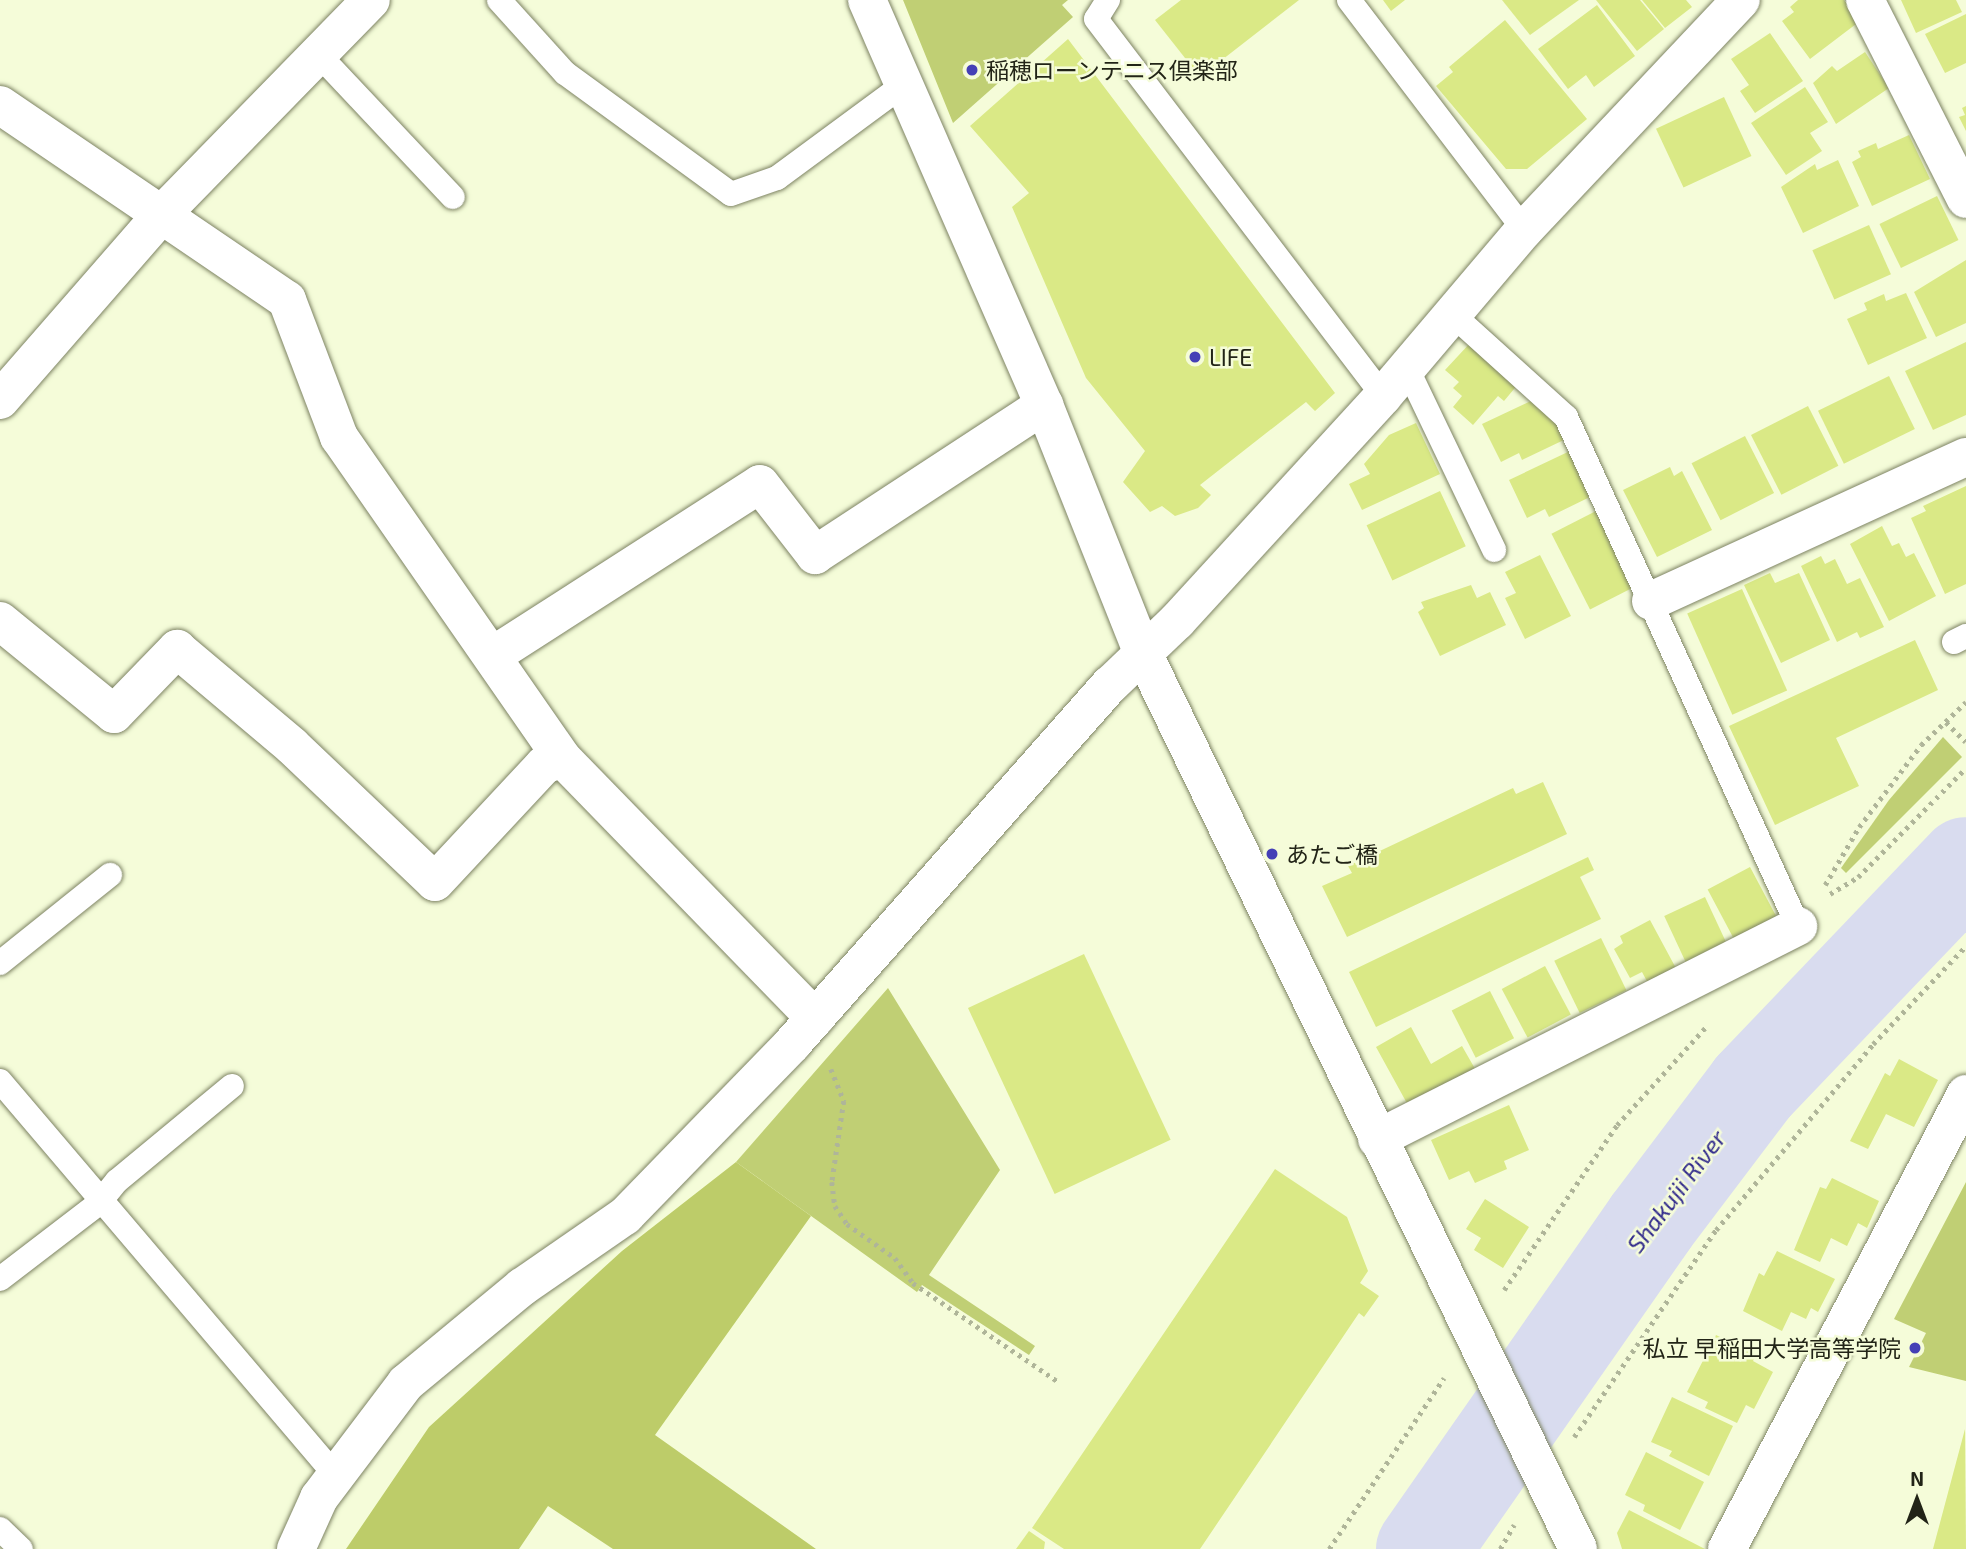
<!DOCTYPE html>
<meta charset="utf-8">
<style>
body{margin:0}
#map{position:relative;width:1966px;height:1549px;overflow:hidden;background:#f5fcd9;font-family:"Exo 2","Noto Sans JP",sans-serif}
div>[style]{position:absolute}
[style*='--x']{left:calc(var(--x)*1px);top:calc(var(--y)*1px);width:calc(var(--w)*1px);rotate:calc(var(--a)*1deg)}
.green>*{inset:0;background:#c0cf74}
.forest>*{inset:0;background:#bdcc69}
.river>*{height:94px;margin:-47px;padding:0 47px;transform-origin:47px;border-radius:47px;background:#d9dcef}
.building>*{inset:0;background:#dae986;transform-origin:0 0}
.path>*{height:4.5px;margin-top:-2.25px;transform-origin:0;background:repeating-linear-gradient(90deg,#afb599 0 3.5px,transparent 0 8.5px)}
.roads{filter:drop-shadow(0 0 2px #7d8363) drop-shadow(0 0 2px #7d8363)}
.lane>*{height:24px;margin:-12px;padding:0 12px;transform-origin:12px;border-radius:12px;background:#fff}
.street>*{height:38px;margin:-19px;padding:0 19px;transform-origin:19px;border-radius:19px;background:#fff}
.secondary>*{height:38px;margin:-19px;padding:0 19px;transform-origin:19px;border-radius:19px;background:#fff}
.dots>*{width:19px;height:19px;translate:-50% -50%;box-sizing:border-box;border:4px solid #f5fcd9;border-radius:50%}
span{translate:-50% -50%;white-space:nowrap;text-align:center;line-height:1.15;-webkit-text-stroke:5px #f5fcd9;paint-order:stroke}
.poi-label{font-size:23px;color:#222417}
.left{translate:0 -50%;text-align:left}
.right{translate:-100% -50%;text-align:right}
.water-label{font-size:24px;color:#312a8c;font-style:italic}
.north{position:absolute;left:1882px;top:1465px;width:70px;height:70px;-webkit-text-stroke:5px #f5fcd9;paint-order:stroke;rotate:0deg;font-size:19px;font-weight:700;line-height:28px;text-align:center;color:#222417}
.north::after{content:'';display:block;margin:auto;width:24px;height:32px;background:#222417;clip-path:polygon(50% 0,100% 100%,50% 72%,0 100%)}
</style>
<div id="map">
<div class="green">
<div style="clip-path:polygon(903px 0,1068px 0,1062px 5px,1073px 17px,953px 123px)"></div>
<div style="clip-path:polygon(1943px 737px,1962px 757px,1846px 873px,1841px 868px,1889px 800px)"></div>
<div style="clip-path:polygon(888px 988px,1000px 1170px,929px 1275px,1035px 1346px,1029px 1355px,922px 1285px,917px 1292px,736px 1162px)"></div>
<div style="clip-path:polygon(1966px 1182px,1966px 1381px,1909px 1367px,1926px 1333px,1894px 1319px)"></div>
</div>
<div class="forest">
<div style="clip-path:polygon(736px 1162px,811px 1216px,655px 1435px,816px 1549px,613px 1549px,548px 1506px,519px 1549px,346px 1549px,429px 1427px,622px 1251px)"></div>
</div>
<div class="river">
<div style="--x:1423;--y:1549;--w:399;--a:-55.1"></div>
<div style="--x:1651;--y:1222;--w:169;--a:-52.9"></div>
<div style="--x:1753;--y:1087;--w:308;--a:-46.3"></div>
</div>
<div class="building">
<div style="clip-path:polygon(1181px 0,1299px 0,1200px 77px,1155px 20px)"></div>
<div style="clip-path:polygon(1383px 0,1405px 0,1391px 11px)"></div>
<div style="clip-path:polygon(1502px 0,1579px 0,1530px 35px)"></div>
<div style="clip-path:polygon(1596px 0,1640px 0,1664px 29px,1637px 51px)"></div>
<div style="clip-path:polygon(1642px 0,1686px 0,1692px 7px,1665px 28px)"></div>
<div style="clip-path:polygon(1798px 0,1844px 0,1860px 21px,1810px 59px,1782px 21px,1794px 12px,1790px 7px)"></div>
<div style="clip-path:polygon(1901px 0,1956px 0,1962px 12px,1916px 33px)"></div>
<div style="clip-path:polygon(1597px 5px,1635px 56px,1594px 87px,1586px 75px,1568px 89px,1538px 49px)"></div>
<div style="clip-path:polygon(1966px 14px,1966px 63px,1945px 73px,1925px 34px)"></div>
<div style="clip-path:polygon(1505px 20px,1587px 119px,1527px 169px,1506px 169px,1436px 86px,1453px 72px,1449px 67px)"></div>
<div style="clip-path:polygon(1770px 33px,1803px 81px,1755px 113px,1740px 91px,1749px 85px,1731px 59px)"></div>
<div style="clip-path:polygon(1068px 39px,1335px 393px,1315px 411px,1306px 402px,1200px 485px,1211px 495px,1198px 508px,1175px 516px,1162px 506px,1150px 512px,1123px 482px,1145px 451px,1086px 378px,1012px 207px,1029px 193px,970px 126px)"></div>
<div style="clip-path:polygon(1865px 52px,1889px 88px,1836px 124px,1813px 83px,1832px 66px,1837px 71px)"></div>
<div style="clip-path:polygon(1805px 87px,1828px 122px,1810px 133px,1822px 151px,1786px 175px,1751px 123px)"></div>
<div style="left:1724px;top:97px;width:65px;height:75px;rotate:65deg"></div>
<div style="clip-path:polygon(1966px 106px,1966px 131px,1959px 117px,1965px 115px,1962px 108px)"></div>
<div style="clip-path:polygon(1909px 135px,1930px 179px,1872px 206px,1852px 162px,1861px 157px,1858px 151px,1876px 143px,1878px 149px)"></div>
<div style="clip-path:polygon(1838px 160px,1859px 206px,1803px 233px,1781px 187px,1815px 164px,1817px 170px)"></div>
<div style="left:1937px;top:196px;width:49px;height:64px;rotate:64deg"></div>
<div style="left:1869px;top:225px;width:54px;height:62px;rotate:66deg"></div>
<div style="clip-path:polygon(1966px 260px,1966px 323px,1936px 337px,1914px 292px)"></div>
<div style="clip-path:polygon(1906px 293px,1927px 338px,1868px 365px,1847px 319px,1867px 310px,1864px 303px,1884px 294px,1886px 301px)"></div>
<div style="clip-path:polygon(1471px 342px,1519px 383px,1504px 401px,1498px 396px,1473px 425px,1453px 407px,1462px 396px,1453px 388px,1459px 382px,1445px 370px)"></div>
<div style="clip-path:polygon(1966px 342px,1966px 415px,1933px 430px,1905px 371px)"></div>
<div style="left:1889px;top:376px;width:59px;height:79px;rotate:64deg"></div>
<div style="clip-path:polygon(1535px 399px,1568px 438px,1522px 460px,1519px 453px,1501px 462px,1482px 424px)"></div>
<div style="left:1808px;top:406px;width:67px;height:64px;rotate:63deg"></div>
<div style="clip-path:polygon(1416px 423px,1440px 474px,1362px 510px,1349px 484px,1370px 474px,1364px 464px,1389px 435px)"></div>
<div style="left:1745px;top:436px;width:64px;height:60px;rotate:63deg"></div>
<div style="clip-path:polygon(1572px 450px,1594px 495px,1549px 517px,1545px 509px,1527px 518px,1509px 480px)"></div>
<div style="clip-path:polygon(1670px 467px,1674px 476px,1682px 471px,1712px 530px,1657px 557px,1623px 490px)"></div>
<div style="clip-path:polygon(1966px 486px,1966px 584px,1945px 594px,1911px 518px,1926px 511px,1923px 506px)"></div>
<div style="left:1440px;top:491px;width:61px;height:81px;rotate:65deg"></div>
<div style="left:1596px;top:511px;width:85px;height:50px;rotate:63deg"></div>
<div style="clip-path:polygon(1882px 526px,1892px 546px,1899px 543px,1906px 557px,1914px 553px,1936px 596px,1889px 621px,1850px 544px)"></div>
<div style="clip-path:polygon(1540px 555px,1571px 616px,1525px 639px,1505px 598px,1516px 593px,1505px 572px)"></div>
<div style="clip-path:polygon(1821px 556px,1825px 564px,1835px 559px,1847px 584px,1860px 578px,1884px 627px,1860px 638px,1857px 632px,1837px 642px,1801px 566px)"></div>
<div style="clip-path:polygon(1770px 573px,1775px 583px,1799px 573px,1830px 640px,1781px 663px,1744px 585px)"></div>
<div style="clip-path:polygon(1471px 585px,1477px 598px,1490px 592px,1506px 625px,1440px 656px,1418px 612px,1424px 608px,1421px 602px)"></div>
<div style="left:1742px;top:589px;width:111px;height:60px;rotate:66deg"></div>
<div style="clip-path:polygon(1915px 640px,1938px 690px,1836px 738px,1859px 786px,1775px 825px,1729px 726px)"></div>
<div style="clip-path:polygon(1543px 782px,1567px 834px,1347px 937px,1322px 886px,1352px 873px,1348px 866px,1513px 788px,1516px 794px)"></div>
<div style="clip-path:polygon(1588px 857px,1594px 870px,1580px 877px,1601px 919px,1376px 1027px,1349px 972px)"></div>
<div style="left:1750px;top:867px;width:62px;height:48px;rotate:62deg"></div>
<div style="left:1705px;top:897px;width:56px;height:45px;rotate:65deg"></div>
<div style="clip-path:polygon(1650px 920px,1678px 972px,1650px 987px,1642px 972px,1630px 978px,1614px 949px,1623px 943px,1620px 936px)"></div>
<div style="left:1601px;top:938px;width:58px;height:52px;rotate:64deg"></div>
<div style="left:1084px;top:954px;width:205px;height:128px;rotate:65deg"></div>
<div style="left:1545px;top:966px;width:55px;height:49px;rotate:62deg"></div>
<div style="left:1490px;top:991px;width:53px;height:43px;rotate:63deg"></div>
<div style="clip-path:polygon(1411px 1027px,1431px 1064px,1462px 1046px,1478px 1074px,1409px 1107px,1376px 1047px)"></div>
<div style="clip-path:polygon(1899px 1059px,1938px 1080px,1914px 1127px,1886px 1114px,1868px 1149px,1850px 1141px,1885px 1073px,1890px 1076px)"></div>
<div style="clip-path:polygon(1509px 1105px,1529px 1150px,1504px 1161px,1507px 1169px,1475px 1183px,1469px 1171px,1449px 1180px,1431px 1140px)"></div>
<div style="clip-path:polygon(1275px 1169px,1347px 1217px,1368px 1271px,1360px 1283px,1379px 1296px,1364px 1317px,1359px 1313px,1200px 1549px,1064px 1549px,1032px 1528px)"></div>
<div style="clip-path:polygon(1832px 1178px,1879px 1201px,1867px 1228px,1858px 1223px,1847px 1246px,1831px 1238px,1820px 1262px,1794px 1250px,1820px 1187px,1826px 1189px)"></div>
<div style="clip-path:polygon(1485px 1199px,1529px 1227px,1503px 1268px,1474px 1250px,1481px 1238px,1466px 1229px)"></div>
<div style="clip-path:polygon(1777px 1251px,1835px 1279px,1818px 1312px,1811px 1308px,1806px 1319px,1791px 1312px,1782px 1331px,1743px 1311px,1759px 1273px,1764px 1276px)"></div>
<div style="clip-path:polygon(1716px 1335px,1756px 1355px,1753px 1361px,1773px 1372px,1754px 1409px,1746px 1405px,1737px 1423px,1705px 1408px,1708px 1402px,1687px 1392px)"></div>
<div style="clip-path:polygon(1672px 1397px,1733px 1426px,1709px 1476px,1669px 1456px,1672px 1451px,1651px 1442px)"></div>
<div style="clip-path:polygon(1965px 1429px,1966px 1549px,1933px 1549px)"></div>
<div style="clip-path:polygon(1646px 1452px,1704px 1482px,1680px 1530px,1643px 1511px,1645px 1505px,1625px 1495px)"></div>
<div style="clip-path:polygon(1629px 1510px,1705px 1549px,1622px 1549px,1617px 1533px)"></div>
<div style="clip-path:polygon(1029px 1531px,1045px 1542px,1044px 1549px,1016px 1549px)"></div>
</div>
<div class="path">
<div style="--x:1946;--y:722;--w:28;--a:45"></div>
<div style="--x:1825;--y:885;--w:67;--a:-59.6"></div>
<div style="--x:1859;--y:827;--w:103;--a:-52.9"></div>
<div style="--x:1921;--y:745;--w:62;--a:-43.7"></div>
<div style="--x:1830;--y:894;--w:33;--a:-31"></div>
<div style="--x:1858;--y:877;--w:153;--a:-45.3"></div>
<div style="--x:831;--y:1069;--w:35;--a:68"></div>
<div style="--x:844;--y:1101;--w:82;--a:98.4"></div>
<div style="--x:832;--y:1182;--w:24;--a:83"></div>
<div style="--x:835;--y:1206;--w:22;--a:56"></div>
<div style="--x:847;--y:1224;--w:59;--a:35.3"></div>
<div style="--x:895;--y:1258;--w:31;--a:54"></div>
<div style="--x:913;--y:1283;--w:174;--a:34.2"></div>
<div style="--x:1504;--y:1290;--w:200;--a:-55.6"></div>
<div style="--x:1617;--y:1125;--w:131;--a:-47.8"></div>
<div style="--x:1574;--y:1437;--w:251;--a:-55.6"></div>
<div style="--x:1716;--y:1230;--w:243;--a:-49.8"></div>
<div style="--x:1873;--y:1044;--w:135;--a:-46.5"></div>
<div style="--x:1329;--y:1549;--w:206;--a:-56.1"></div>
<div style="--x:1500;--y:1549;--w:28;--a:-60"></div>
</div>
<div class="roads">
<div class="lane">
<div style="--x:499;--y:0;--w:98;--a:47.9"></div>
<div style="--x:565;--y:73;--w:205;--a:36.1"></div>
<div style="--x:731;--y:194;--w:49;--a:-19.2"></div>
<div style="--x:777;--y:178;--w:155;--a:-36.4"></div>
<div style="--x:1108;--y:0;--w:22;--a:122"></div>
<div style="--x:1096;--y:19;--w:474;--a:52.7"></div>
<div style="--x:1349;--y:0;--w:289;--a:52.7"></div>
<div style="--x:319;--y:55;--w:195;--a:46.7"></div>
<div style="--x:1452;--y:314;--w:154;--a:42.1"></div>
<div style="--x:1566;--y:417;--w:559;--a:65.5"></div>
<div style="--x:1406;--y:366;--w:204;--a:64.4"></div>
<div style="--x:1954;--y:642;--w:13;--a:-27"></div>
<div style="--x:0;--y:963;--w:141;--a:-38.7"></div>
<div style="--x:0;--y:1081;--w:519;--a:49.61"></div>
<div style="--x:0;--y:1279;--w:125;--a:-37.5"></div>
<div style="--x:99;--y:1203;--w:28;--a:-51"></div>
<div style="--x:117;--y:1181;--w:149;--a:-39.6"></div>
<div style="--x:0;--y:1529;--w:29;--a:44"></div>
</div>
<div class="street">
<div style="--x:1865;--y:0;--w:223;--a:63.1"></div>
<div style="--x:0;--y:105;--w:347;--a:34.2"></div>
<div style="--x:287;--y:300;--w:147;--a:69.2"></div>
<div style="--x:339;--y:437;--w:391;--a:55.2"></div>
<div style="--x:0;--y:400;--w:249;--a:-48.9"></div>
<div style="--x:164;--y:212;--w:296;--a:-45.7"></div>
<div style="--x:1651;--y:601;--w:346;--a:-24.6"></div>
<div style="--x:0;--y:621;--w:147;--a:39.2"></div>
<div style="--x:114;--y:714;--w:91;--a:-45.9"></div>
<div style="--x:177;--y:649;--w:150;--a:40.1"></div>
<div style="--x:292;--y:746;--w:197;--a:43.6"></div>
<div style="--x:435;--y:882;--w:160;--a:-47"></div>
<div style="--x:544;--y:765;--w:19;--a:-21"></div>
<div style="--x:562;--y:758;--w:363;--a:45.8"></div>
<div style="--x:492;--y:656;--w:318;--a:-32.7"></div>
<div style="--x:760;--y:484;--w:90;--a:52.2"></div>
<div style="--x:815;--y:555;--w:274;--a:-33.2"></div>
<div style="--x:1377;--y:1139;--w:472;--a:-26.8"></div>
<div style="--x:296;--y:1549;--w:56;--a:-65.7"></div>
<div style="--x:319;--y:1498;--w:144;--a:-52.9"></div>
<div style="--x:406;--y:1383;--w:151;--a:-39.6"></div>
<div style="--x:522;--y:1287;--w:125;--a:-34.6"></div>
<div style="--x:625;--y:1216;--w:240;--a:-45.8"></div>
<div style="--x:792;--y:1044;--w:480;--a:-48.5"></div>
<div style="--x:1110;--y:685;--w:93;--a:-43.7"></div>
<div style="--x:1177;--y:621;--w:305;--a:-47.5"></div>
<div style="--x:1383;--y:396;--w:218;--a:-49.7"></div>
<div style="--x:1524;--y:230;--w:316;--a:-46.7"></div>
<div style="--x:1727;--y:1549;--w:514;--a:-62.29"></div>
</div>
<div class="secondary">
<div style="--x:867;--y:0;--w:442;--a:66.4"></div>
<div style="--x:1044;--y:405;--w:265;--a:68.3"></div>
<div style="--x:1142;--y:651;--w:998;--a:64.1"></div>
</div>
</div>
<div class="dots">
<div style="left:972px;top:70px;background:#4540b6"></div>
<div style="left:1195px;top:357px;background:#4540b6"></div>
<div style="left:1272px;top:854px;background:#4540b6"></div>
<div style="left:1915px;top:1348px;background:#4540b6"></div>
</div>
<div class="poi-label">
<span class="left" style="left:986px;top:70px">稲穂ローンテニス倶楽部</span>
<span class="left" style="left:1209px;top:357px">LIFE</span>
<span class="left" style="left:1286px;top:854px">あたご橋</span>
<span class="right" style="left:1901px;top:1348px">私立 早稲田大学高等学院</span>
</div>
<div class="water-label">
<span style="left:1676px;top:1191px;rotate:-53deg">Shakujii River</span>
</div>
<div class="north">N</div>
</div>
